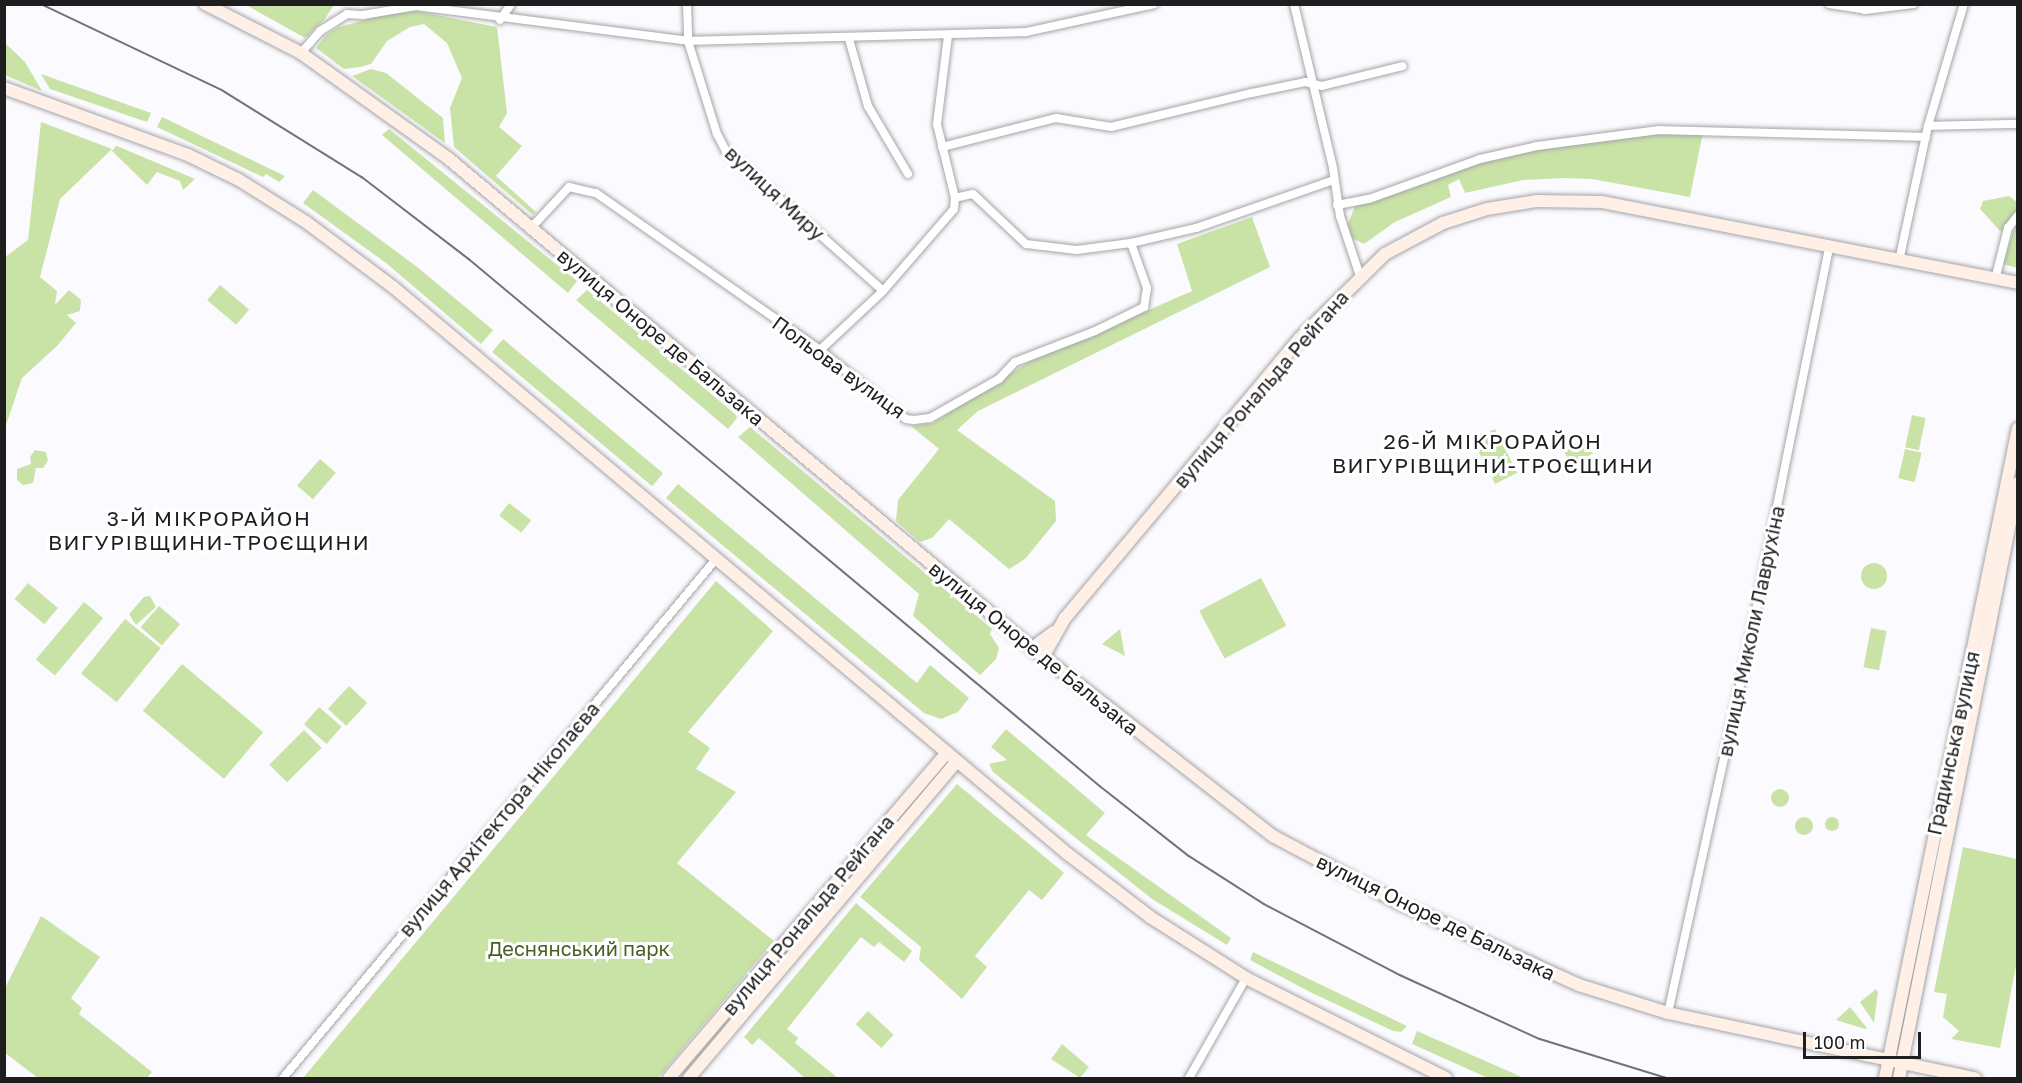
<!DOCTYPE html>
<meta charset="utf-8">
<style>
body{margin:0}
#map{position:relative;width:2022px;height:1083px;overflow:hidden;background:#fbfbff;font-family:"Golos Text",sans-serif}
div>[style]{position:absolute}
[style*='--x']{left:calc(var(--x)*1px);top:calc(var(--y)*1px);width:calc(var(--w)*1px);rotate:calc(var(--a)*1deg)}
.green>*{inset:0;background:#c9e3a6;transform-origin:0 0}
.round{border-radius:50%}
.roads{filter:drop-shadow(0 0 2px #a5a5a8) drop-shadow(0 0 2px #a5a5a8)}
.street>*{height:8px;margin:-4px;padding:0 4px;transform-origin:4px;border-radius:4px;background:#fff}
.secondary>*{height:12px;margin:-6px;padding:0 6px;transform-origin:6px;border-radius:6px;background:#fef0e6}
.tram>*{height:1.5px;margin:-0.75px;padding:0 0.75px;transform-origin:0.75px;border-radius:0.75px;background:#737375}
span{translate:-50% -50%;white-space:nowrap;text-align:center;line-height:1.15;-webkit-text-stroke:6px #fff;paint-order:stroke}
.street-label{font-size:20px;color:#1e1e1f}
.park-label{font-size:20px;color:#4a5f23}
.neighbourhood-label{font-size:21px;color:#1e1e1f;letter-spacing:1.5px}
.frame{position:absolute;inset:0;border:6px solid #1e1e1f;pointer-events:none}
.scale{position:absolute;left:1803px;top:1032px;width:118px;height:27px;box-sizing:border-box;border:3px solid #1e1e1f;border-top:0;padding-left:8px;font-size:18px;line-height:21px;white-space:nowrap;color:#1e1e1f;-webkit-text-stroke:4px #fff;paint-order:stroke}
</style>
<div id="map">
<div class="green">
<div style="clip-path:polygon(246px 5px,334px 5px,324px 20px,305px 38px)"></div>
<div style="clip-path:polygon(416px 11px,497px 27px,507px 113px,499px 127px,522px 146px,496px 176px,536px 212px,533px 215px,454px 147px,450px 108px,462px 78px,447px 43px,424px 24px,410px 27px,387px 41px,371px 64px,360px 67px,344px 69px,316px 48px,326px 35px,339px 27px,395px 12px)"></div>
<div style="clip-path:polygon(4px 42px,25px 62px,42px 91px,5px 75px)"></div>
<div style="clip-path:polygon(371px 69px,386px 73px,443px 118px,445px 143px,352px 76px)"></div>
<div style="clip-path:polygon(41px 74px,151px 113px,147px 122px,50px 89px)"></div>
<div style="clip-path:polygon(162px 117px,285px 176px,279px 182px,266px 174px,263px 177px,157px 127px)"></div>
<div style="clip-path:polygon(41px 122px,112px 149px,60px 199px,40px 277px,57px 291px,55px 305px,69px 290px,81px 300px,80px 311px,67px 315px,76px 323px,57px 346px,22px 378px,5px 428px,5px 257px,28px 240px)"></div>
<div style="clip-path:polygon(389px 129px,577px 281px,568px 293px,382px 135px)"></div>
<div style="clip-path:polygon(1658px 132px,1703px 132px,1690px 197px,1592px 179px,1563px 178px,1523px 180px,1465px 193px,1459px 179px,1448px 185px,1451px 197px,1395px 222px,1364px 244px,1350px 237px,1347px 226px,1356px 204px,1481px 160px,1537px 148px)"></div>
<div style="clip-path:polygon(116px 146px,117px 146px,195px 179px,183px 190px,180px 181px,157px 172px,147px 185px,112px 151px)"></div>
<div style="clip-path:polygon(313px 190px,416px 266px,493px 330px,481px 344px,386px 263px,303px 203px)"></div>
<div style="clip-path:polygon(2009px 196px,2017px 202px,2017px 215px,2008px 228px,2000px 231px,1980px 209px,1983px 201px)"></div>
<div style="clip-path:polygon(1252px 217px,1270px 267px,978px 411px,957px 430px,1055px 501px,1056px 521px,1025px 559px,1009px 569px,949px 519px,932px 538px,920px 542px,896px 521px,898px 500px,939px 449px,911px 426px,933px 423px,1027px 363px,1192px 291px,1177px 244px)"></div>
<div style="clip-path:polygon(2017px 221px,2017px 268px,2003px 264px)"></div>
<div style="left:220px;top:285px;width:38px;height:20px;rotate:40deg"></div>
<div style="clip-path:polygon(587px 290px,735px 414px,737px 418px,728px 429px,576px 300px)"></div>
<div style="left:503px;top:339px;width:209px;height:17px;rotate:40deg"></div>
<div style="left:1912px;top:415px;width:14px;height:33px;rotate:12deg"></div>
<div style="clip-path:polygon(750px 427px,992px 629px,990px 634px,999px 648px,996px 659px,980px 675px,913px 616px,919px 594px,738px 437px)"></div>
<div style="left:1495px;top:429px;width:49px;height:25px;rotate:63deg"></div>
<div style="left:1587px;top:441px;width:14px;height:25px;rotate:65deg"></div>
<div style="left:1905px;top:449px;width:17px;height:30px;rotate:13deg"></div>
<div style="clip-path:polygon(35px 450px,46px 452px,48px 461px,43px 468px,36px 468px,33px 483px,23px 485px,17px 480px,17px 469px,31px 464px,30px 457px)"></div>
<div style="left:320px;top:459px;width:21px;height:35px;rotate:41deg"></div>
<div style="clip-path:polygon(678px 484px,917px 683px,930px 665px,969px 698px,958px 712px,941px 719px,924px 713px,666px 498px)"></div>
<div style="left:509px;top:503px;width:28px;height:16px;rotate:38deg"></div>
<div class="round" style="left:1861px;top:563px;width:26px;height:26px"></div>
<div style="left:1261px;top:578px;width:54px;height:70px;rotate:62deg"></div>
<div style="clip-path:polygon(716px 581px,773px 631px,688px 732px,710px 748px,696px 769px,736px 792px,677px 863px,774px 941px,658px 1078px,303px 1078px)"></div>
<div style="left:28px;top:583px;width:39px;height:21px;rotate:40deg"></div>
<div style="clip-path:polygon(150px 596px,156px 607px,136px 625px,129px 614px,144px 597px)"></div>
<div style="left:84px;top:602px;width:25px;height:75px;rotate:40deg"></div>
<div style="left:159px;top:606px;width:28px;height:28px;rotate:41deg"></div>
<div style="left:125px;top:619px;width:46px;height:70px;rotate:39deg"></div>
<div style="left:1871px;top:628px;width:16px;height:40px;rotate:11deg"></div>
<div style="clip-path:polygon(1120px 629px,1125px 656px,1102px 644px)"></div>
<div style="left:182px;top:664px;width:106px;height:61px;rotate:40deg"></div>
<div style="left:349px;top:686px;width:25px;height:31px;rotate:43deg"></div>
<div style="left:319px;top:707px;width:30px;height:23px;rotate:41deg"></div>
<div style="clip-path:polygon(1006px 729px,1105px 813px,1086px 835px,1231px 938px,1227px 945px,1152px 899px,993px 772px,989px 764px,1007px 760px,991px 747px)"></div>
<div style="left:304px;top:730px;width:25px;height:49px;rotate:45deg"></div>
<div style="clip-path:polygon(957px 784px,1064px 873px,1042px 900px,1029px 890px,975px 956px,987px 967px,962px 999px,919px 960px,921px 947px,860px 897px)"></div>
<div class="round" style="left:1771px;top:789px;width:18px;height:18px"></div>
<div class="round" style="left:1795px;top:817px;width:18px;height:18px"></div>
<div class="round" style="left:1825px;top:817px;width:14px;height:14px"></div>
<div style="clip-path:polygon(1963px 847px,2017px 859px,2017px 961px,2000px 1048px,1951px 1039px,1959px 1031px,1943px 1017px,1947px 994px,1934px 992px)"></div>
<div style="clip-path:polygon(856px 903px,912px 951px,904px 962px,879px 942px,874px 947px,861px 937px,787px 1029px,798px 1038px,795px 1043px,838px 1078px,805px 1078px,759px 1038px,752px 1045px,744px 1037px)"></div>
<div style="clip-path:polygon(41px 916px,100px 957px,71px 998px,82px 1008px,79px 1014px,152px 1072px,147px 1078px,38px 1078px,5px 1053px,5px 988px)"></div>
<div style="clip-path:polygon(1253px 952px,1407px 1026px,1401px 1032px,1393px 1031px,1310px 992px,1250px 960px)"></div>
<div style="clip-path:polygon(1876px 989px,1878px 992px,1874px 1023px,1860px 1002px)"></div>
<div style="clip-path:polygon(1850px 1007px,1867px 1028px,1865px 1029px,1836px 1020px)"></div>
<div style="left:868px;top:1011px;width:35px;height:18px;rotate:43deg"></div>
<div style="clip-path:polygon(1417px 1031px,1524px 1078px,1488px 1078px,1412px 1044px)"></div>
<div style="clip-path:polygon(1062px 1044px,1089px 1067px,1080px 1078px,1051px 1059px)"></div>
</div>
<div class="roads">
<div class="street">
<div style="--x:687;--y:4;--w:37;--a:88"></div>
<div style="--x:688;--y:41;--w:97;--a:72.7"></div>
<div style="--x:717;--y:134;--w:19;--a:62"></div>
<div style="--x:726;--y:151;--w:210;--a:41.7"></div>
<div style="--x:1294;--y:4;--w:169;--a:76.6"></div>
<div style="--x:1333;--y:168;--w:49;--a:81.7"></div>
<div style="--x:1340;--y:216;--w:63;--a:71.6"></div>
<div style="--x:1829;--y:4;--w:36;--a:9"></div>
<div style="--x:1865;--y:10;--w:49;--a:-7"></div>
<div style="--x:500;--y:20;--w:19;--a:-55"></div>
<div style="--x:849;--y:39;--w:70;--a:74.2"></div>
<div style="--x:868;--y:106;--w:79;--a:59.5"></div>
<div style="--x:301;--y:53;--w:29;--a:-49"></div>
<div style="--x:320;--y:31;--w:32;--a:-32"></div>
<div style="--x:347;--y:14;--w:16;--a:4"></div>
<div style="--x:363;--y:15;--w:54;--a:-9.6"></div>
<div style="--x:416;--y:6;--w:274;--a:7.3"></div>
<div style="--x:688;--y:41;--w:338;--a:-1.5"></div>
<div style="--x:1026;--y:32;--w:131;--a:-12.3"></div>
<div style="--x:1928;--y:126;--w:90;--a:-1.3"></div>
<div style="--x:942;--y:147;--w:118;--a:-14.3"></div>
<div style="--x:1056;--y:118;--w:56;--a:9.3"></div>
<div style="--x:1111;--y:127;--w:145;--a:-13.6"></div>
<div style="--x:1252;--y:93;--w:54;--a:-11.7"></div>
<div style="--x:1305;--y:82;--w:17;--a:13"></div>
<div style="--x:1322;--y:86;--w:83;--a:-13.9"></div>
<div style="--x:955;--y:198;--w:18;--a:-13"></div>
<div style="--x:973;--y:194;--w:73;--a:43.3"></div>
<div style="--x:1026;--y:244;--w:51;--a:6.7"></div>
<div style="--x:1077;--y:250;--w:54;--a:-7.4"></div>
<div style="--x:1131;--y:243;--w:67;--a:-13"></div>
<div style="--x:1196;--y:228;--w:146;--a:-19.2"></div>
<div style="--x:1337;--y:205;--w:33;--a:-11"></div>
<div style="--x:1369;--y:199;--w:118;--a:-19.8"></div>
<div style="--x:1480;--y:159;--w:58;--a:-12.8"></div>
<div style="--x:1537;--y:146;--w:123;--a:-7.5"></div>
<div style="--x:1659;--y:130;--w:267;--a:1.5"></div>
<div style="--x:531;--y:228;--w:56;--a:-47.2"></div>
<div style="--x:569;--y:187;--w:28;--a:13"></div>
<div style="--x:596;--y:193;--w:274;--a:35"></div>
<div style="--x:820;--y:350;--w:110;--a:38.7"></div>
<div style="--x:906;--y:419;--w:8;--a:7"></div>
<div style="--x:914;--y:420;--w:16;--a:-7"></div>
<div style="--x:930;--y:418;--w:79;--a:-29.5"></div>
<div style="--x:999;--y:379;--w:23;--a:-47"></div>
<div style="--x:1015;--y:362;--w:86;--a:-21.2"></div>
<div style="--x:1095;--y:331;--w:55;--a:-26.1"></div>
<div style="--x:1144;--y:307;--w:19;--a:-81"></div>
<div style="--x:1147;--y:288;--w:48;--a:-109.6"></div>
<div style="--x:1899;--y:261;--w:138;--a:-77.9"></div>
<div style="--x:1928;--y:126;--w:127;--a:-73.6"></div>
<div style="--x:1995;--y:280;--w:54;--a:-76"></div>
<div style="--x:2008;--y:228;--w:16;--a:-52"></div>
<div style="--x:820;--y:350;--w:86;--a:-43.1"></div>
<div style="--x:883;--y:291;--w:108;--a:-49.1"></div>
<div style="--x:954;--y:209;--w:11;--a:-85"></div>
<div style="--x:955;--y:198;--w:76;--a:-103.7"></div>
<div style="--x:937;--y:124;--w:89;--a:-82.9"></div>
<div style="--x:1668;--y:1013;--w:392;--a:-77.6"></div>
<div style="--x:1752;--y:630;--w:391;--a:-78.6"></div>
<div style="--x:283;--y:1078;--w:676;--a:-50.16"></div>
<div style="--x:1189;--y:1078;--w:115;--a:-60.3"></div>
</div>
<div class="secondary">
<div style="--x:205;--y:4;--w:108;--a:27"></div>
<div style="--x:301;--y:53;--w:182;--a:35.6"></div>
<div style="--x:449;--y:159;--w:761;--a:39.99"></div>
<div style="--x:1032;--y:648;--w:306;--a:38"></div>
<div style="--x:1273;--y:836;--w:145;--a:28"></div>
<div style="--x:1401;--y:904;--w:196;--a:24.5"></div>
<div style="--x:1579;--y:985;--w:93;--a:17.5"></div>
<div style="--x:1668;--y:1013;--w:314;--a:12"></div>
<div style="--x:4;--y:88;--w:196;--a:20"></div>
<div style="--x:188;--y:155;--w:57;--a:26.1"></div>
<div style="--x:239;--y:180;--w:79;--a:32.1"></div>
<div style="--x:306;--y:222;--w:109;--a:36.8"></div>
<div style="--x:393;--y:287;--w:883;--a:40.04"></div>
<div style="--x:1069;--y:855;--w:102;--a:37.4"></div>
<div style="--x:1150;--y:917;--w:114;--a:32.4"></div>
<div style="--x:1246;--y:978;--w:224;--a:26.6"></div>
<div style="--x:1032;--y:648;--w:27;--a:-36"></div>
<div style="--x:1043;--y:657;--w:45;--a:-60.6"></div>
<div style="--x:1065;--y:618;--w:364;--a:-50"></div>
<div style="--x:1299;--y:339;--w:121;--a:-44.7"></div>
<div style="--x:1385;--y:254;--w:66;--a:-28.1"></div>
<div style="--x:1443;--y:223;--w:46;--a:-17.7"></div>
<div style="--x:1487;--y:209;--w:51;--a:-9.1"></div>
<div style="--x:1537;--y:201;--w:65;--a:0.9"></div>
<div style="--x:1602;--y:202;--w:424;--a:11"></div>
<div style="--x:669;--y:1078;--w:428;--a:-49.5"></div>
<div style="--x:689;--y:1078;--w:415;--a:-49.8"></div>
<div style="--x:1885;--y:1078;--w:663;--a:-78.44"></div>
<div style="--x:1899;--y:1078;--w:607;--a:-78.69"></div>
</div>
</div>
<div class="tram">
<div style="--x:41;--y:4;--w:200;--a:25.4"></div>
<div style="--x:222;--y:90;--w:165;--a:31.9"></div>
<div style="--x:362;--y:177;--w:135;--a:37.5"></div>
<div style="--x:469;--y:259;--w:822;--a:39.87"></div>
<div style="--x:1100;--y:786;--w:113;--a:38.2"></div>
<div style="--x:1189;--y:856;--w:89;--a:32.6"></div>
<div style="--x:1264;--y:904;--w:153;--a:27.6"></div>
<div style="--x:1400;--y:975;--w:154;--a:24.6"></div>
<div style="--x:1540;--y:1039;--w:133;--a:17.1"></div>
</div>
<div class="street-label">
<span style="left:775px;top:193px;rotate:43deg">вулиця Миру</span>
<span style="left:661px;top:337px;rotate:40deg">вулиця Оноре де Бальзака</span>
<span style="left:839px;top:367px;rotate:36deg">Польова вулиця</span>
<span style="left:1261px;top:389px;rotate:-49deg">вулиця Рональда Рейгана</span>
<span style="left:1751px;top:631px;rotate:-78deg">вулиця Миколи Лаврухіна</span>
<span style="left:1034px;top:648px;rotate:39deg">вулиця Оноре де Бальзака</span>
<span style="left:1953px;top:743px;rotate:-78deg">Градинська вулиця</span>
<span style="left:499px;top:819px;rotate:-50deg">вулиця Архітектора Ніколаєва</span>
<span style="left:808px;top:915px;rotate:-50deg">вулиця Рональда Рейгана</span>
<span style="left:1436px;top:917px;rotate:26deg">вулиця Оноре де Бальзака</span>
</div>
<div class="park-label">
<span style="left:579px;top:948px">Деснянський парк</span>
</div>
<div class="neighbourhood-label">
<span style="left:1493px;top:453px">26-Й МІКРОРАЙОН<br>ВИГУРІВЩИНИ-ТРОЄЩИНИ</span>
<span style="left:209px;top:530px">3-Й МІКРОРАЙОН<br>ВИГУРІВЩИНИ-ТРОЄЩИНИ</span>
</div>
<div class="frame"></div>
<div class="scale">100 m</div>
</div>
